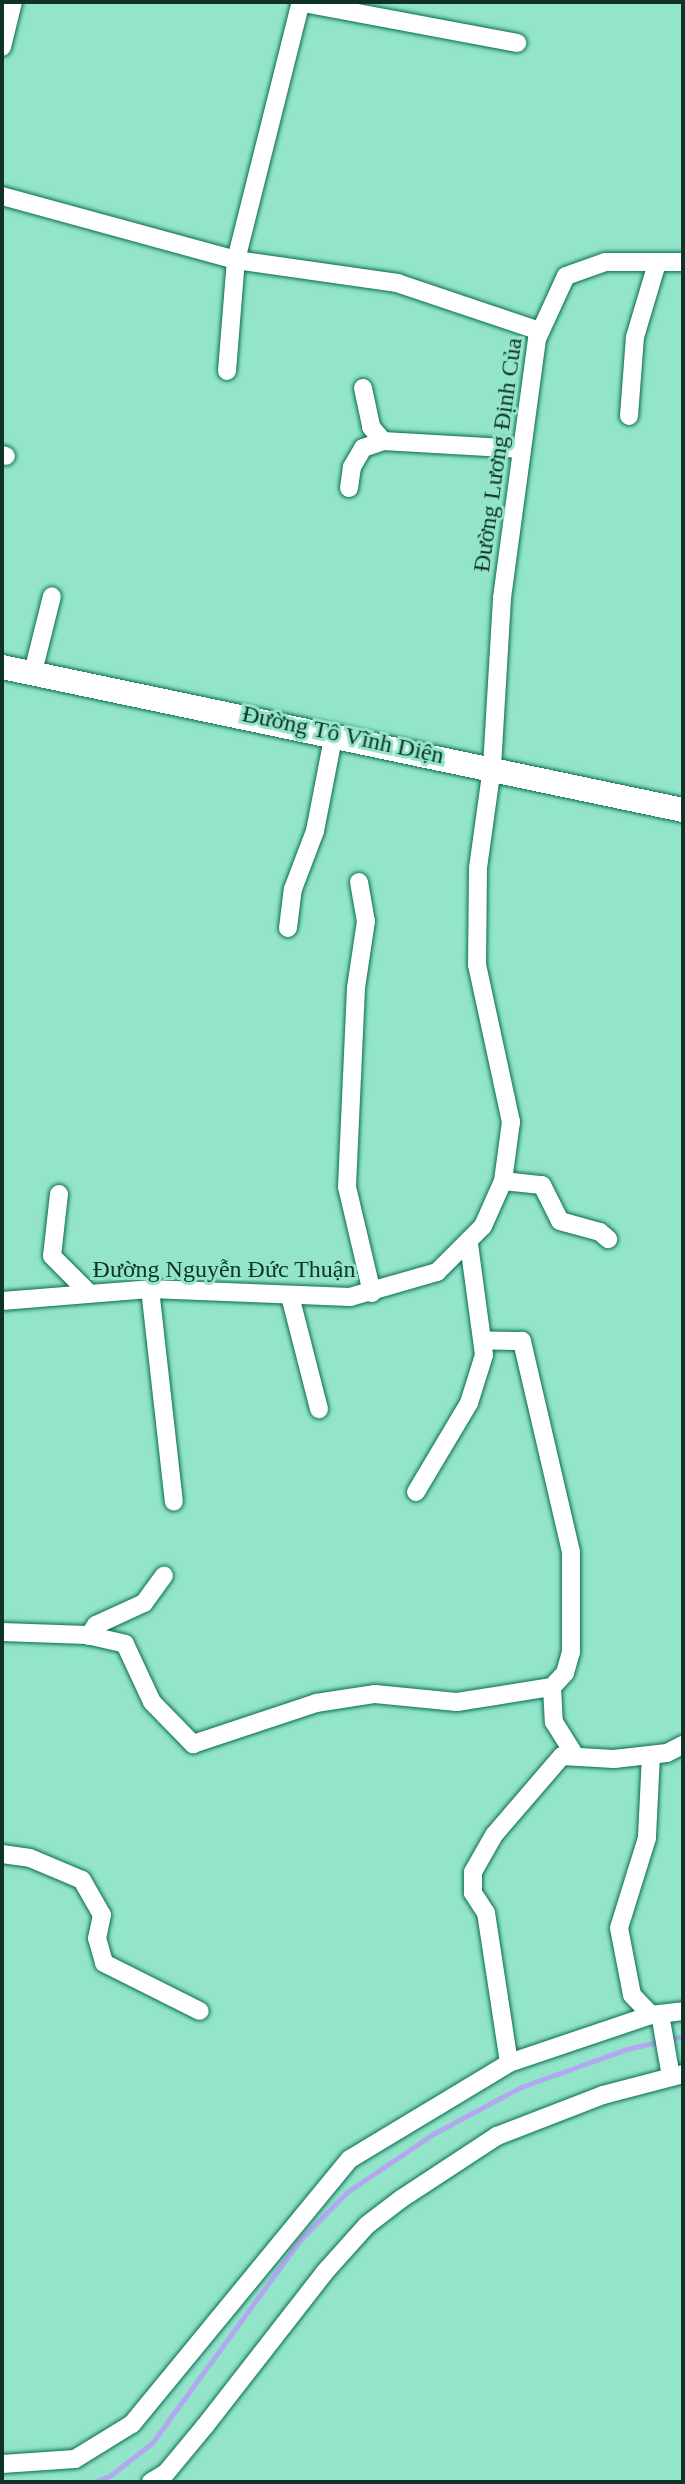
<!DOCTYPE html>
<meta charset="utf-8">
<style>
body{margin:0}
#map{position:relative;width:685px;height:2484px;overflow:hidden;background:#92e5c9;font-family:"Times New Roman",serif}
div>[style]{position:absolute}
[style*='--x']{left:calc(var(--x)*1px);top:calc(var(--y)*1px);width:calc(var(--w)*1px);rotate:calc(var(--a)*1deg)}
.stream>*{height:5px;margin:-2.5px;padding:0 2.5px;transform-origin:2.5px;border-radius:2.5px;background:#b2a8ef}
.roads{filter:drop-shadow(0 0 2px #096c55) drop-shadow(0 0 2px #096c55)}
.minor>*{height:18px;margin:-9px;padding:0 9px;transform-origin:9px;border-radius:9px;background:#fff}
.major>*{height:24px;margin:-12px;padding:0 12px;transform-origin:12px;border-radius:12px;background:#fff}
span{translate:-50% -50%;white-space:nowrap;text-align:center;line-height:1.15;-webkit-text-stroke:6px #92e5c9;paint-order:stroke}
.street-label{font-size:24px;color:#0f3328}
.frame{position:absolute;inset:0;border:4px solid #0f3328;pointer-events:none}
</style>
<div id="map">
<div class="stream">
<div style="--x:94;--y:2482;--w:18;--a:-22"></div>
<div style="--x:111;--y:2475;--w:52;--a:-38"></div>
<div style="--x:152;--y:2443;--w:253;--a:-53.9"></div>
<div style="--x:301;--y:2239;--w:66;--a:-45.6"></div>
<div style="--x:347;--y:2192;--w:104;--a:-34"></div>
<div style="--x:433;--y:2134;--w:100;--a:-28.1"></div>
<div style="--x:521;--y:2087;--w:113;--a:-19.7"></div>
<div style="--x:627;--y:2049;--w:57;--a:-13.1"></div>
</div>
<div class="roads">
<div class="minor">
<div style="--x:304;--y:3;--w:217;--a:10.6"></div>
<div style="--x:2;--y:47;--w:46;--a:-76.3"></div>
<div style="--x:2;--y:196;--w:243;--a:15.3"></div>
<div style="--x:236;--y:260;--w:163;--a:8.1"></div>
<div style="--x:397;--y:283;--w:151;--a:18.6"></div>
<div style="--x:227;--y:371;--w:111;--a:-85.4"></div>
<div style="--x:236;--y:260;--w:266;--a:-75.9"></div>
<div style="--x:363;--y:388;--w:40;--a:78"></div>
<div style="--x:371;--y:427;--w:18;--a:49"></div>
<div style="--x:629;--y:416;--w:79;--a:-85.7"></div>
<div style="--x:635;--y:337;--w:77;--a:-73.4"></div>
<div style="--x:2;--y:455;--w:4;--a:14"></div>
<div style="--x:349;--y:488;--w:21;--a:-82"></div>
<div style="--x:352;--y:467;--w:22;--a:-60"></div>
<div style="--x:363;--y:448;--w:21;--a:-19"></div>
<div style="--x:383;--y:441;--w:139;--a:3.3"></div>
<div style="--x:33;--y:672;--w:78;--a:-76"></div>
<div style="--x:359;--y:882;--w:40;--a:80"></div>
<div style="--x:366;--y:921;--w:68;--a:98.5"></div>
<div style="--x:356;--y:988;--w:199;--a:92.6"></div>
<div style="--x:347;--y:1187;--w:109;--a:76.7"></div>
<div style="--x:288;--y:928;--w:39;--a:-83"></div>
<div style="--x:293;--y:889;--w:62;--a:-69.2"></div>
<div style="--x:315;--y:831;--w:100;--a:-79"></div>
<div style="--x:503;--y:1181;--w:39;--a:6"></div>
<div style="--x:542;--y:1185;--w:40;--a:63.4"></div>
<div style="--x:560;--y:1221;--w:41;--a:15.4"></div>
<div style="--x:600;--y:1232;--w:11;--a:41"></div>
<div style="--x:59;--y:1194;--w:62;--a:96.4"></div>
<div style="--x:52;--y:1256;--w:52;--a:45"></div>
<div style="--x:150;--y:1289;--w:214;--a:83.6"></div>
<div style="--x:290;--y:1296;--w:117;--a:75.6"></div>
<div style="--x:2;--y:1301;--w:148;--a:-4.6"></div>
<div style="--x:150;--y:1289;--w:200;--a:2.3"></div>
<div style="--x:350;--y:1297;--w:91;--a:-16"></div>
<div style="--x:437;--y:1272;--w:65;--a:-45"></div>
<div style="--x:483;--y:1226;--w:49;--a:-66"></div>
<div style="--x:503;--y:1181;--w:60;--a:-82.3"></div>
<div style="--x:511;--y:1122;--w:161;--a:-102.2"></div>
<div style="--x:477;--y:965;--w:97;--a:-89.4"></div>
<div style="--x:478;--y:868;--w:102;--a:-82.1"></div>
<div style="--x:492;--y:767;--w:169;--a:-86.6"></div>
<div style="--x:502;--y:598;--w:261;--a:-82.3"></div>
<div style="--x:537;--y:339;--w:69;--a:-65.3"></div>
<div style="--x:566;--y:276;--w:41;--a:-19.7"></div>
<div style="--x:605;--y:262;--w:78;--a:0"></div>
<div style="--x:416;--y:1492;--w:104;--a:-59.2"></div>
<div style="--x:469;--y:1403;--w:50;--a:-72.6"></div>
<div style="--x:484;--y:1355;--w:112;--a:-97.7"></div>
<div style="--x:2;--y:1632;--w:85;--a:2"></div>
<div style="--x:87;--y:1635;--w:39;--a:13"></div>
<div style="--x:125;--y:1644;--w:64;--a:65"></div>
<div style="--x:152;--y:1702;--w:59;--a:45.7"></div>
<div style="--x:193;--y:1744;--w:130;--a:-18.4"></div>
<div style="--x:316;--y:1703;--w:60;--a:-8.7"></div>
<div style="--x:375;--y:1694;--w:82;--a:5.6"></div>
<div style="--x:457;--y:1702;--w:96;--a:-9"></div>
<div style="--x:552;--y:1687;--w:19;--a:-47"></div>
<div style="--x:565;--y:1673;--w:22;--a:-74"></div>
<div style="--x:571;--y:1652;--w:100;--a:-90"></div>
<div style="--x:571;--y:1552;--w:217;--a:-103.1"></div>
<div style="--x:522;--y:1341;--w:39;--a:-179"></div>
<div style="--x:89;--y:1636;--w:13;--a:-58"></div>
<div style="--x:96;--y:1625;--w:53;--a:-24.6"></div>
<div style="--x:144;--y:1603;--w:34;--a:-54"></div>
<div style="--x:552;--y:1687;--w:35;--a:87"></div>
<div style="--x:554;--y:1722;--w:36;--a:58"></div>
<div style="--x:651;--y:1755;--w:83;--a:92.8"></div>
<div style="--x:647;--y:1838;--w:94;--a:107.3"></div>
<div style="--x:619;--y:1928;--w:68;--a:79"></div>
<div style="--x:632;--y:1995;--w:28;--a:46"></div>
<div style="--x:2;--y:1854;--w:28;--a:8"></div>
<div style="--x:30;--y:1858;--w:56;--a:22.9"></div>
<div style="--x:82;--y:1880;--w:40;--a:60.3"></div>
<div style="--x:102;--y:1915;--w:24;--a:102"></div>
<div style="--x:97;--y:1938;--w:26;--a:74"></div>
<div style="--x:104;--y:1963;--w:107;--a:26.6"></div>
<div style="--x:660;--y:2014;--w:64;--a:80.1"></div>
<div style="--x:509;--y:2063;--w:152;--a:-98.7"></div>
<div style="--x:486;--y:1913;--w:24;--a:-123"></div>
<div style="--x:473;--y:1893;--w:21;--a:-90"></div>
<div style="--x:473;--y:1872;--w:43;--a:-60.4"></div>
<div style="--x:494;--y:1835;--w:104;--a:-49.3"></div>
<div style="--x:562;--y:1756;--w:52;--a:3.3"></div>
<div style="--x:614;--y:1759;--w:53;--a:-6.5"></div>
<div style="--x:667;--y:1753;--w:18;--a:-27"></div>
<div style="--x:2;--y:2464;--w:73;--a:-3.9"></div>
<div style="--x:75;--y:2459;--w:67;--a:-31.6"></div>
<div style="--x:132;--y:2424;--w:343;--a:-50.6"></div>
<div style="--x:350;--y:2159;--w:186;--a:-31.1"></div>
<div style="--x:509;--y:2063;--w:150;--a:-18.7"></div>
<div style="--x:651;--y:2015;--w:32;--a:-7"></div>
<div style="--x:151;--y:2482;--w:17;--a:-31"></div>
<div style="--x:166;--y:2473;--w:61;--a:-50.3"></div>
<div style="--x:205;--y:2426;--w:194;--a:-52.1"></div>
<div style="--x:324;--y:2273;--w:64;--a:-48.1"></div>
<div style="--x:367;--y:2225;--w:43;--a:-37.4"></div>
<div style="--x:401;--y:2199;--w:115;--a:-33.3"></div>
<div style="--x:497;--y:2136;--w:114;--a:-21.1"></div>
<div style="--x:603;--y:2095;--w:83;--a:-14.7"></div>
</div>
<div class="major">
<div style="--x:2;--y:667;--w:696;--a:11.86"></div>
</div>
</div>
<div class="street-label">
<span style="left:498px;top:455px;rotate:-82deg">Đường Lương Định Của</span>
<span style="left:343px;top:735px;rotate:12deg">Đường Tô Vĩnh Diện</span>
<span style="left:224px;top:1270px">Đường Nguyễn Đức Thuận</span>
</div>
<div class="frame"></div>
</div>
